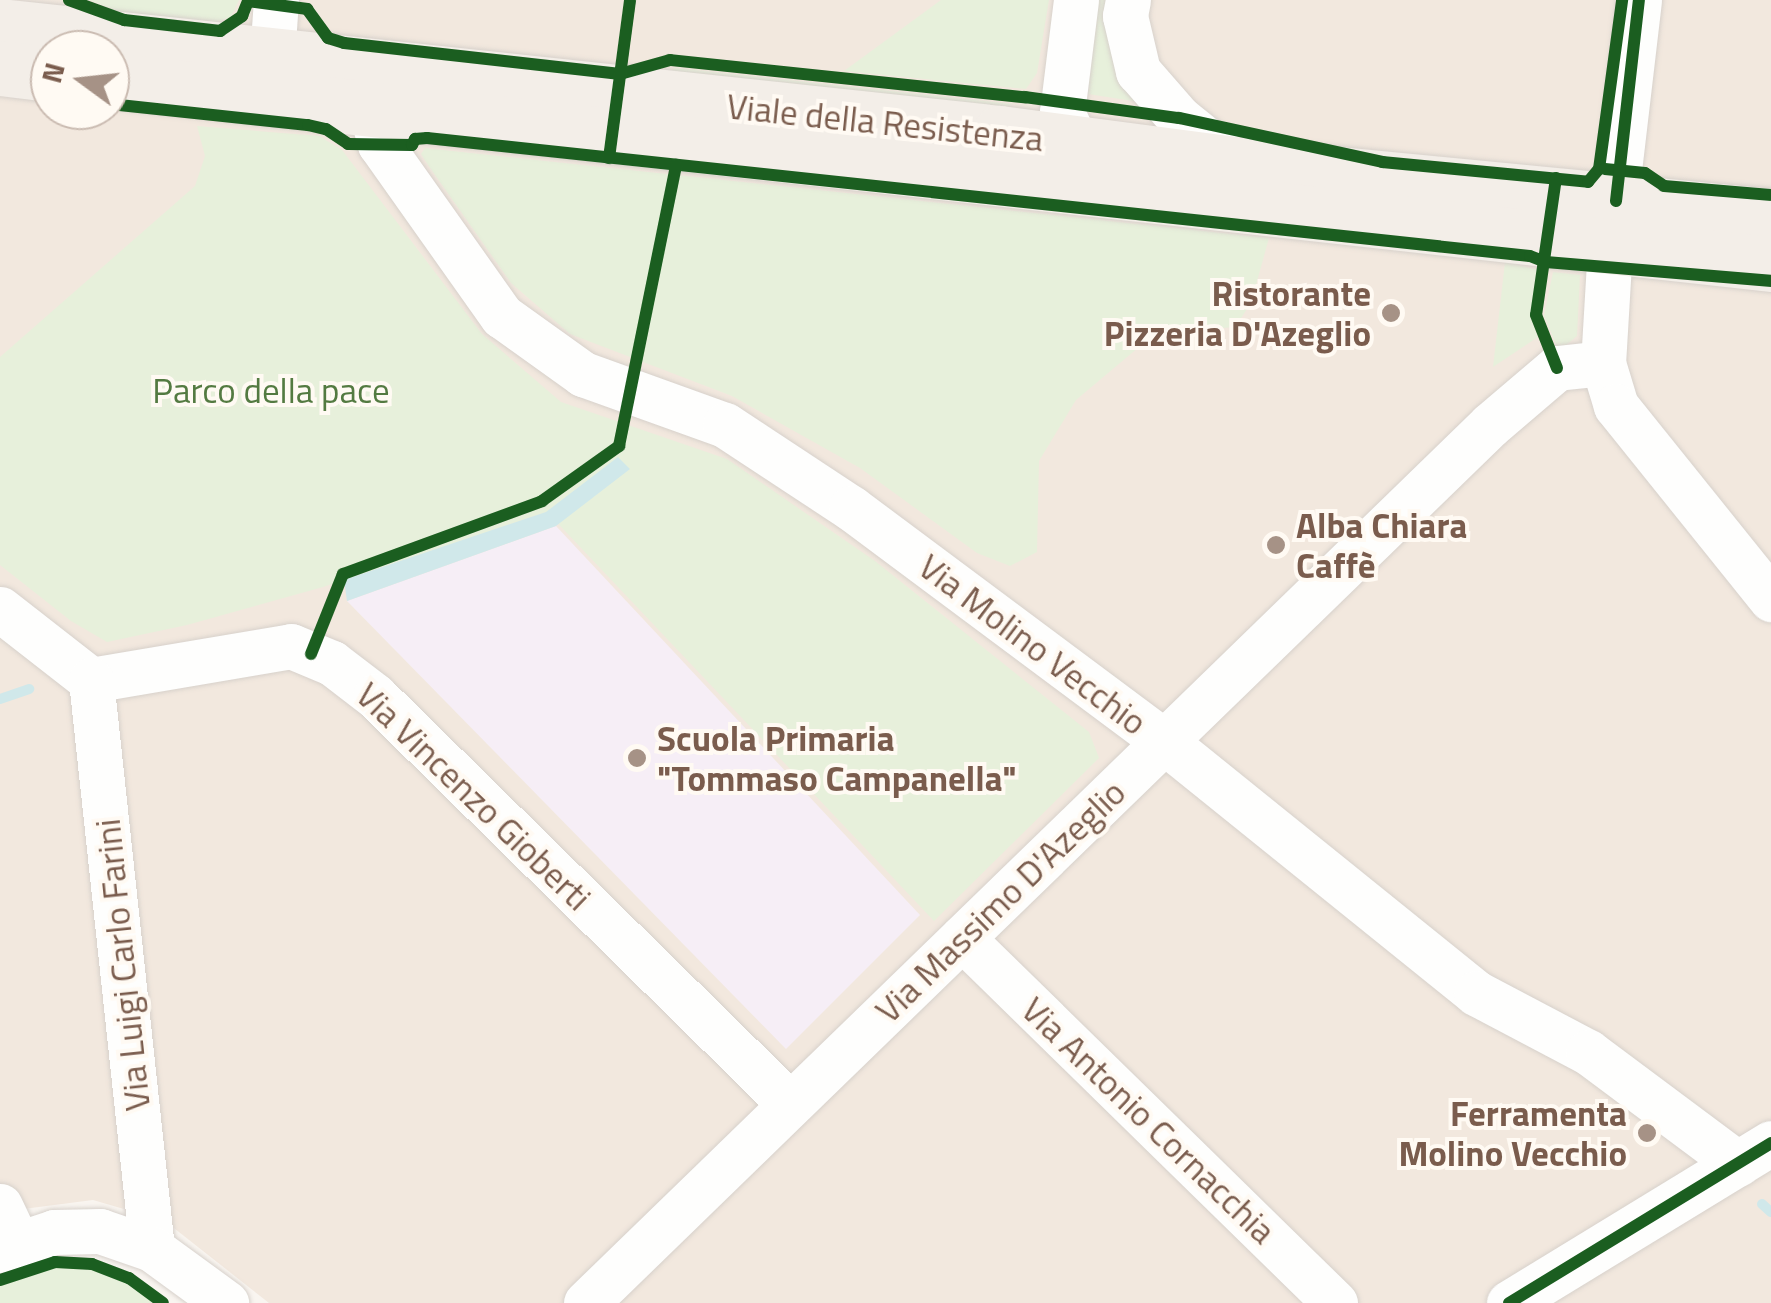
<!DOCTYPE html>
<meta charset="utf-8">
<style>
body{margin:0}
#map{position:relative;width:1771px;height:1303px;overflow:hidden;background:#f9f5f0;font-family:"Titillium Web",sans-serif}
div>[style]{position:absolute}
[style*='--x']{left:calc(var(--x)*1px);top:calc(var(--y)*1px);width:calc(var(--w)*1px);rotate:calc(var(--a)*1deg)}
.residential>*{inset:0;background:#f2e8de}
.education>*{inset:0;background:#f6eef6}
.green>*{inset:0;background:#e7f0db}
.water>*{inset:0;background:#d0e8ea}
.stream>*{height:10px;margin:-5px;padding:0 5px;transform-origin:5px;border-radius:5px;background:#d0e8ea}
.roads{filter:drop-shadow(0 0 2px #d7d1cb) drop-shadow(0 0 2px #d7d1cb)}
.minor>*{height:45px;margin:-22.5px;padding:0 22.5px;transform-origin:22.5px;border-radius:22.5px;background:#fefefd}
.major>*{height:55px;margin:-27.5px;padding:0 27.5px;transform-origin:27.5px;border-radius:27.5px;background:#f3eee8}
.cycleway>*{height:12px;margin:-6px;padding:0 6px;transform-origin:6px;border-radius:6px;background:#1b5e20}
.dots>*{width:28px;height:28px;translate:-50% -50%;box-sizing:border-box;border:5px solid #fffaf3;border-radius:50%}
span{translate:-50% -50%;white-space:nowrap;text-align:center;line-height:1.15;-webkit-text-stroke:8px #fffaf3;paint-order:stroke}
.street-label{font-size:35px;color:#7a5c4d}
.poi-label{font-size:35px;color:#7a5c4d;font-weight:700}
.right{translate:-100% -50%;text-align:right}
.left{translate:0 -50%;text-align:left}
.park-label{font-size:35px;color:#537a41}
.north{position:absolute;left:30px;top:30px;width:100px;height:100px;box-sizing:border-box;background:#fffaf3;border:2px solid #cabbb1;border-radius:50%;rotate:285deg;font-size:28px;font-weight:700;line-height:40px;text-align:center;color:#7a5c4d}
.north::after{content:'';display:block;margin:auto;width:35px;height:45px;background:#a69286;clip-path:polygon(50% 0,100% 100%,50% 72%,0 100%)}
</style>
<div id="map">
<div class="residential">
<div style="clip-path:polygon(evenodd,0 0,1771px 0,1771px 1303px,269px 1303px,165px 1221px,93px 1200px,0 1212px,0 0,50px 50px,110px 50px,110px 110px,50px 110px,50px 50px)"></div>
</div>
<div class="education">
<div style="clip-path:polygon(556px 526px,920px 915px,786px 1049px,347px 601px)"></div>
</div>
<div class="green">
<div style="clip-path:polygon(89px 0,239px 0,231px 17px,216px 22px,128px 15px)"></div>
<div style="clip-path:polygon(941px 0,1049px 0,1037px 73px,1026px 89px,844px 71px)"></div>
<div style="clip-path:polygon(1095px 0,1110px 0,1146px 103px,1088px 94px)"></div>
<div style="clip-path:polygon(676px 68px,1012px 104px,993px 115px,656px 78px)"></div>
<div style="clip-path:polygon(197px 126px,319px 136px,342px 150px,482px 334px,561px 402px,727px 459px,875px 561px,1089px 732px,1099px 758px,934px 921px,547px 512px,323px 587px,187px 625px,107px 642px,71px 621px,0 565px,0 357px,195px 186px,205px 156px)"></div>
<div style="clip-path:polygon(425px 148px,639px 171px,1269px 238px,1251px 303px,1235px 327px,1186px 331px,1139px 347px,1076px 400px,1039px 461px,1037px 552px,1010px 566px,977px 553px,860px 468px,732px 396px,570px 334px,511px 283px,428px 165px,421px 154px)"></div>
<div style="clip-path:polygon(1505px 262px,1539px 270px,1530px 316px,1538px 337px,1493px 367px)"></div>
<div style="clip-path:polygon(1553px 272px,1580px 275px,1577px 336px,1559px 351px,1544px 316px)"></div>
<div style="clip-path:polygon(55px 1267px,91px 1269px,124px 1281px,153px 1303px,0 1303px,0 1286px)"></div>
</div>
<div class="water">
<div style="clip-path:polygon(618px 457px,630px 469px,556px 526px,347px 601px,344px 580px,546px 512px)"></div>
</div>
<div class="stream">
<div style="--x:0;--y:699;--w:31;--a:-19"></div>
<div style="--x:1762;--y:1204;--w:12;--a:42"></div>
</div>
<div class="roads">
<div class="minor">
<div style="--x:1076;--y:0;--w:113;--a:97.1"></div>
<div style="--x:1062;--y:112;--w:63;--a:65.5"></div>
<div style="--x:1128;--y:0;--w:16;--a:101"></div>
<div style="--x:1125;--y:16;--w:57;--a:76.7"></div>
<div style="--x:1138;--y:71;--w:62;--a:48.9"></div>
<div style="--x:1179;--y:118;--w:73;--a:38.9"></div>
<div style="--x:1639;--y:0;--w:248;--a:96.7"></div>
<div style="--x:1610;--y:246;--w:117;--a:93.4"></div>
<div style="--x:1603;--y:363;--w:45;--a:73.2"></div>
<div style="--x:1616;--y:406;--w:248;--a:51.2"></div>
<div style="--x:272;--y:56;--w:56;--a:-85.9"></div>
<div style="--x:371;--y:109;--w:36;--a:76"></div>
<div style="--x:380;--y:144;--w:211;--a:54.7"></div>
<div style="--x:502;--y:316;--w:100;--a:35.6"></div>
<div style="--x:583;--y:374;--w:151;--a:19.8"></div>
<div style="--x:725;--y:425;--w:151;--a:33.4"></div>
<div style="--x:851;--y:508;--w:392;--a:36.7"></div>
<div style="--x:1165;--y:742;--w:400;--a:38.9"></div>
<div style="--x:1476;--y:993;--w:127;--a:27.8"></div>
<div style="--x:1588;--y:1052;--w:187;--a:36.7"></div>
<div style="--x:0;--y:609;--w:115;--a:38"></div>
<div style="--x:91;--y:680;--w:203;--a:-9.6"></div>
<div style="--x:291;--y:646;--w:44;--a:22.5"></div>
<div style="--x:332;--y:663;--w:54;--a:37.5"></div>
<div style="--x:375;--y:696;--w:582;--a:44.51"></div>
<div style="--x:91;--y:680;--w:572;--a:83.88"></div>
<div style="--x:962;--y:938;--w:522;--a:44.38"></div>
<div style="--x:0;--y:1206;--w:42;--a:64.7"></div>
<div style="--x:0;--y:1250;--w:57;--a:-18.4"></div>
<div style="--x:54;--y:1232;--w:46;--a:-1.2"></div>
<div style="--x:100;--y:1231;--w:55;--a:19.1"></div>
<div style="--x:152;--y:1249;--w:92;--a:36.1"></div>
<div style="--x:586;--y:1303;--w:1260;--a:-44.16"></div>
<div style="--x:1490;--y:425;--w:88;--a:-40.4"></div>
<div style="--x:1557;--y:368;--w:46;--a:-6.2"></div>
<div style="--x:1509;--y:1303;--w:307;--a:-31.4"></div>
</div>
<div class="major">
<div style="--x:0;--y:26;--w:1006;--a:6.11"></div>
<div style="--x:1000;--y:133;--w:238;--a:7.5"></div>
<div style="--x:1236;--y:164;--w:538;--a:5.55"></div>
<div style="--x:0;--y:68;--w:50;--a:6.8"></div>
<div style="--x:110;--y:80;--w:1671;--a:6.32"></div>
</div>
</div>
<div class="cycleway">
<div style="--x:69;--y:0;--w:59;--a:20"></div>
<div style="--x:124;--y:20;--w:97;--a:6.5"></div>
<div style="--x:220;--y:31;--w:27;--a:-34"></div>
<div style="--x:242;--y:16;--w:16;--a:-68"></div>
<div style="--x:248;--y:1;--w:60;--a:7.7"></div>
<div style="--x:307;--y:9;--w:36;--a:54"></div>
<div style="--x:328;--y:38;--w:17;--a:17"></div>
<div style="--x:344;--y:43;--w:278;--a:6.4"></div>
<div style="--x:620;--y:74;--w:52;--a:-15.6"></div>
<div style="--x:670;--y:60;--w:357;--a:6"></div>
<div style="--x:1025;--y:97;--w:155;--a:7.8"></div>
<div style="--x:1179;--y:118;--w:208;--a:12.2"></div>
<div style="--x:1382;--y:162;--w:207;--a:5.5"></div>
<div style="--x:1588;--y:182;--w:17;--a:-50"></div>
<div style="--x:1599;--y:169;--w:171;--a:-82.2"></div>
<div style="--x:110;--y:104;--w:199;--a:6.1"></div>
<div style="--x:308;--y:125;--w:18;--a:13"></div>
<div style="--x:326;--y:129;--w:27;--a:34"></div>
<div style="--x:348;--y:144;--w:64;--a:0.9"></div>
<div style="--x:412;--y:145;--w:7;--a:-63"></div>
<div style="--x:415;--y:139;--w:12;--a:-5"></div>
<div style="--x:427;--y:138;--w:1109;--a:6.11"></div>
<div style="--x:1530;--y:256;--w:17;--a:21"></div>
<div style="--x:1546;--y:262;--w:226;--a:4.8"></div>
<div style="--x:609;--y:158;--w:159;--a:-82.4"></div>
<div style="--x:1605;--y:169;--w:40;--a:5.7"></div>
<div style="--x:1645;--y:173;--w:23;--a:34"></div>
<div style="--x:1664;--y:186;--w:107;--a:4.8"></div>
<div style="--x:1556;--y:178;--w:138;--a:98.3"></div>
<div style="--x:1536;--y:315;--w:57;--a:68.4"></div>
<div style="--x:1616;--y:201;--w:202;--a:-83.5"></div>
<div style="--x:311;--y:654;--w:86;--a:-68.2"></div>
<div style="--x:343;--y:574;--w:212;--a:-20.1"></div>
<div style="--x:542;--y:501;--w:95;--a:-35.5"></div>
<div style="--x:619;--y:446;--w:287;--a:-78.5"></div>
<div style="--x:0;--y:1280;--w:58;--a:-18.1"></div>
<div style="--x:55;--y:1262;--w:37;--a:3"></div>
<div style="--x:92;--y:1264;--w:40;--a:21"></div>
<div style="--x:129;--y:1278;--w:42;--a:36.3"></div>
<div style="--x:1509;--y:1303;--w:307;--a:-31.4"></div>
</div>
<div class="dots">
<div style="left:1391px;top:313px;background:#a69286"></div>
<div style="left:1276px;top:545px;background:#a69286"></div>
<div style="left:637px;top:758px;background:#a69286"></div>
<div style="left:1647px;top:1133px;background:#a69286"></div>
</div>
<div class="street-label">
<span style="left:885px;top:122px;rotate:6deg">Viale della Resistenza</span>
<span style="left:1033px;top:644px;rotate:37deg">Via Molino Vecchio</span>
<span style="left:474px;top:796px;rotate:44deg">Via Vincenzo Gioberti</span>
<span style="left:1000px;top:901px;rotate:-44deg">Via Massimo D'Azeglio</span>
<span style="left:122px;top:965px;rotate:-96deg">Via Luigi Carlo Farini</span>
<span style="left:1149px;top:1120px;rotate:44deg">Via Antonio Cornacchia</span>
</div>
<div class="poi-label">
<span class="right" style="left:1371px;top:313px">Ristorante<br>Pizzeria D'Azeglio</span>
<span class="left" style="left:1296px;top:545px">Alba Chiara<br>Caffè</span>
<span class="left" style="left:657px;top:758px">Scuola Primaria<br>"Tommaso Campanella"</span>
<span class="right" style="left:1627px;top:1133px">Ferramenta<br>Molino Vecchio</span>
</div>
<div class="park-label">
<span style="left:271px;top:390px">Parco della pace</span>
</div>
<div class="north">N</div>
</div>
